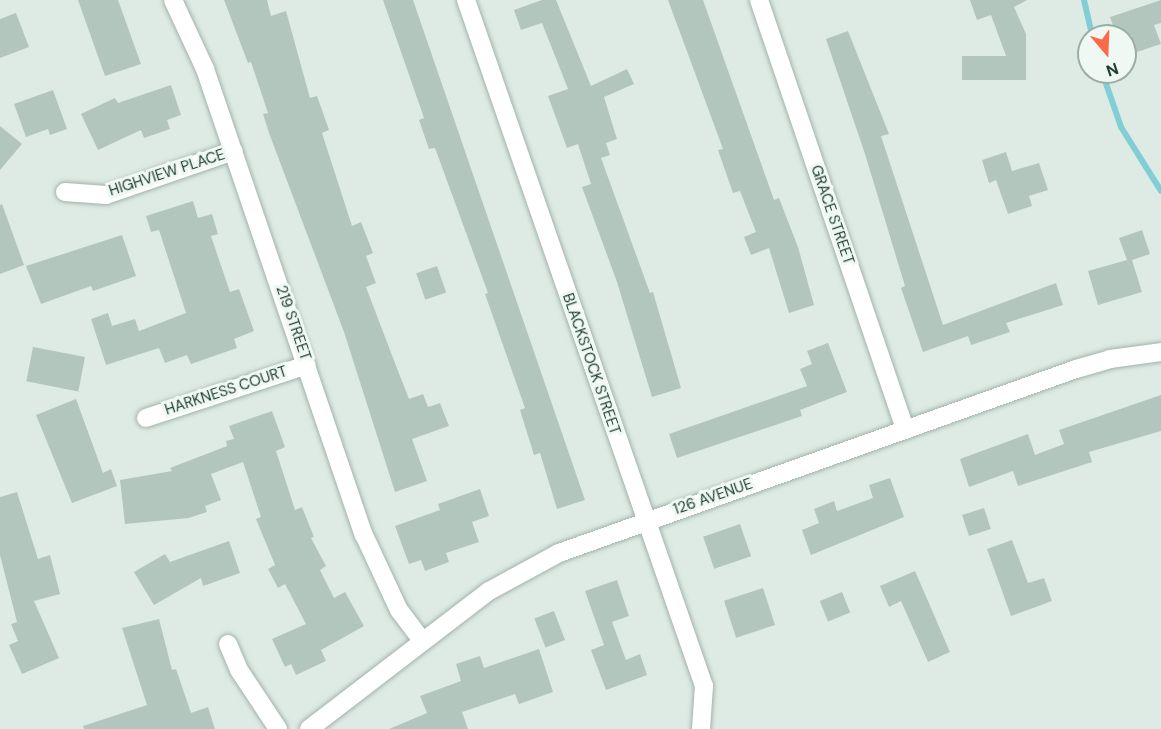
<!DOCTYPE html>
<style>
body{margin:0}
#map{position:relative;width:1161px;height:729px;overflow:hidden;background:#deebe4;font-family:"DM Sans",sans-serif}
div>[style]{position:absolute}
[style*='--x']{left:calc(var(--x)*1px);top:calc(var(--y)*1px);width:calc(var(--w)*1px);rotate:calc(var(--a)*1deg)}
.stream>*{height:6px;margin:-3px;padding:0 3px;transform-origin:3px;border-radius:3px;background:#81ced5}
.building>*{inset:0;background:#b3c6bd;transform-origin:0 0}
.roads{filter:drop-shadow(0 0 2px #a1b3ab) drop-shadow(0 0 2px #a1b3ab)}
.street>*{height:18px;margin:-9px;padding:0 9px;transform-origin:9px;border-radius:9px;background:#fff}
.secondary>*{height:18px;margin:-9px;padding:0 9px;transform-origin:9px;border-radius:9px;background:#fff}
span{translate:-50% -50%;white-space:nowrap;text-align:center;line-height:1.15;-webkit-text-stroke:6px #eff8f3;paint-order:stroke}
.street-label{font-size:15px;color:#1e3c32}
.north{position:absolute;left:1077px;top:24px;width:60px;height:60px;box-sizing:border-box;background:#eff8f3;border:2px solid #9bada6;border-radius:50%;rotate:161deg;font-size:16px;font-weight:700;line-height:24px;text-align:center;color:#1e3c32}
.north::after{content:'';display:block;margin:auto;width:21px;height:27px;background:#fc694b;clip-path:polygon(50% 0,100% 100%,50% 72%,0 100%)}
</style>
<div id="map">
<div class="stream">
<div style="--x:1084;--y:0;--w:37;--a:77"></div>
<div style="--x:1102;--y:72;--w:58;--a:70.9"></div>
<div style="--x:1121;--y:127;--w:75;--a:58"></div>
</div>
<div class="building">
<div style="clip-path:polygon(78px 0,118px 0,141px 64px,105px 76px)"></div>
<div style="clip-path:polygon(224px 0,267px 0,271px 16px,286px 11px,310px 98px,317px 96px,329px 130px,322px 133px,352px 226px,361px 222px,373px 253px,366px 256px,376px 283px,366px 287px,393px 358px,409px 399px,423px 394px,428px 407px,440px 403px,449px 426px,412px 439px,427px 481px,395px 492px,344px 332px,269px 133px,263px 114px,268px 113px,251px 62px,248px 63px)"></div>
<div style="clip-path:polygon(383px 0,413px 0,585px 500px,557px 509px,540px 453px,534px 455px,520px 410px,525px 408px,485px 294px,488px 293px,435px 148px,429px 149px,419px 120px,424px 118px)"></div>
<div style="clip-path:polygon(542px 0,556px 0,591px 86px,627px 69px,634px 84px,604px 97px,617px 139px,606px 143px,610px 155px,601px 158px,650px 293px,653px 292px,681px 388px,652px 397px,617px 282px,582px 187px,591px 184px,578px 144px,567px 148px,548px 96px,568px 89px,542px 23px,521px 30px,514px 10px)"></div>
<div style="clip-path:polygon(668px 0,703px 0,774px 200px,779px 198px,798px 247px,814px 305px,789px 313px,769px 248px,751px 255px,744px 237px,756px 232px,740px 191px,733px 193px,718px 150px,723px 149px)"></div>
<div style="clip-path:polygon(970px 0,1027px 0,1014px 7px,1026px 34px,1026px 80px,962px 80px,962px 56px,1006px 56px,991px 15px,977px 20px)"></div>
<div style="clip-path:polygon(1161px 0,1161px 23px,1154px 25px,1161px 44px,1137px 52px,1131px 35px,1117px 36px,1110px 17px)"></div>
<div style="clip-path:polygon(16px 13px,29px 47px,0 58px,0 19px)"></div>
<div style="clip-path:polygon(848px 31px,889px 134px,881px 136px,943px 325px,1056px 283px,1063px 305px,1006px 323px,1010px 332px,971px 345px,968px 336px,923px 352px,901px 288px,905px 286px,865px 154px,826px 39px)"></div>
<div style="clip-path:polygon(171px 85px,181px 115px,167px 120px,170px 129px,144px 138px,141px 130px,98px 150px,81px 114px,115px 98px,118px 103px)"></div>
<div style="clip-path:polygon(53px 90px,67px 129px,50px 135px,48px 129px,26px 137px,14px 104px)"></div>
<div style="clip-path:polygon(0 126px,22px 144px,0 170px)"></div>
<div style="clip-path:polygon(1006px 152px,1012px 171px,1039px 163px,1048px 190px,1029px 196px,1032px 206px,1008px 214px,996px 180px,989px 183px,982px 160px)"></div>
<div style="clip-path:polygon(193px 201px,198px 218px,212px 214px,218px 234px,211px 236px,230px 292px,239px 289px,254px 331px,234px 339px,237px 348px,191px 364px,187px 355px,165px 363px,159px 348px,106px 365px,91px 319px,108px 313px,112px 326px,135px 319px,139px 331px,186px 313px,159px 230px,151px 232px,146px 216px)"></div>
<div style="clip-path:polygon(2px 204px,24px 265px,0 274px,0 205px)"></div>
<div style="clip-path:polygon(1142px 230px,1150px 254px,1132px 260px,1142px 292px,1098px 305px,1088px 271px,1127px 260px,1119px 238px)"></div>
<div style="clip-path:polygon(122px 235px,136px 276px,93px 291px,91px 286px,41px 304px,26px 266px)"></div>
<div style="left:437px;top:266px;width:28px;height:22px;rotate:71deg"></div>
<div style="clip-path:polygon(828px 343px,847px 392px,800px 410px,802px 416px,677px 458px,669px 434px,807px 386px,800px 369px,812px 364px,807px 351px)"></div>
<div style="left:33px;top:347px;width:53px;height:35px;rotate:11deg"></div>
<div style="clip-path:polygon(1161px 395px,1161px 431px,1089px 452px,1092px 462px,1018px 486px,1013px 471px,969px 487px,960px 459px,1028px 434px,1035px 455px,1064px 444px,1059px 430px)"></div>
<div style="clip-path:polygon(76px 399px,103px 473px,111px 469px,117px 486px,72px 503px,36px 415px)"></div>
<div style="clip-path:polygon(272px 411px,285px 447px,276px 451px,295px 510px,302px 507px,314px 537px,311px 538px,326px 566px,320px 570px,334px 598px,345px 592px,364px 626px,321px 650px,326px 661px,296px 675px,291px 664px,285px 667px,272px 639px,306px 624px,285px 584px,278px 588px,268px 569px,275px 565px,256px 519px,261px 517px,243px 462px,211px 474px,221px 500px,205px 506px,207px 512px,189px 518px,125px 524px,120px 480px,172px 471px,170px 468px,227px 446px,226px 441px,234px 439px,229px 426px)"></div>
<div style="clip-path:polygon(890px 478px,904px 517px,811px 555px,802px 530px,819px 523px,814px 509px,834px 501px,837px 511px,873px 498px,869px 485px)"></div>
<div style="clip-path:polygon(480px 489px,489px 516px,472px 522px,479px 542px,446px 553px,449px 562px,425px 571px,421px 560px,409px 564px,395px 526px,440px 510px,438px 504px)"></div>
<div style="clip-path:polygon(17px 492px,38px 559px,50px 555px,60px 594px,34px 601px,59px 658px,22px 674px,9px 645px,18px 641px,11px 624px,17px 622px,0 555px,0 497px)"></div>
<div style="left:984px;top:508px;width:22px;height:23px;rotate:72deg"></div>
<div style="left:740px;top:524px;width:34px;height:39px;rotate:71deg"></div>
<div style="clip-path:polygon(1012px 540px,1028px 583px,1044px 578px,1052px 601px,1011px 616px,987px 549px)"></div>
<div style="clip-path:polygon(229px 541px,240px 573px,203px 586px,201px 578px,154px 605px,134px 572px,165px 554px,170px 562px)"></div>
<div style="clip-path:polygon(915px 571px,950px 652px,928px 662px,901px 601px,889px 607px,880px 586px)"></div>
<div style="clip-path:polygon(617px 580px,629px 616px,612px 622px,626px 660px,640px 654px,647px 675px,606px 690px,591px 650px,604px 645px,585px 591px)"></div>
<div style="left:763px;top:588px;width:39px;height:41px;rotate:72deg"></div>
<div style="left:842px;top:592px;width:22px;height:24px;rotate:68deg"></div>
<div style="left:554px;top:611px;width:31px;height:21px;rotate:69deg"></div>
<div style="clip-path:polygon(159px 619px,172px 670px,176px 669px,191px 713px,208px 707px,215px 729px,84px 729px,83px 726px,147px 705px,122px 628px)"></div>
<div style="clip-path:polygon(539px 649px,553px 692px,519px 704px,515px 694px,462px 712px,468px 729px,389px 729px,427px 713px,420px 696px,461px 681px,456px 664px,480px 656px,484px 668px)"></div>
</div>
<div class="roads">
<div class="street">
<div style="--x:173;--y:0;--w:76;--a:65.1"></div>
<div style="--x:205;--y:69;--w:492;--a:71.2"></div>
<div style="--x:364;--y:535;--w:83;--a:65"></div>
<div style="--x:399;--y:610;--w:38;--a:53"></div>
<div style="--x:466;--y:0;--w:726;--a:70.87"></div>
<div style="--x:704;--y:686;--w:43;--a:94"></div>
<div style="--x:759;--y:0;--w:454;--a:71.2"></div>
<div style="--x:65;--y:192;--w:41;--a:4.2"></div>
<div style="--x:106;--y:195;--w:135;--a:-19"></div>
<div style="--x:146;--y:418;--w:169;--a:-18.2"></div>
<div style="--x:228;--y:644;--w:28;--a:67"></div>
<div style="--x:239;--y:670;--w:71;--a:56.5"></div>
</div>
<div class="secondary">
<div style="--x:309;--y:729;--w:227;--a:-37.5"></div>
<div style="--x:489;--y:591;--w:80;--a:-28.5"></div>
<div style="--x:559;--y:553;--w:549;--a:-19.59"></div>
<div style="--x:1076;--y:369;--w:35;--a:-16"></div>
<div style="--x:1110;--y:359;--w:51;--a:-7.8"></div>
</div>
</div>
<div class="street-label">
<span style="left:167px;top:173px;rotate:-18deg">HIGHVIEW PLACE</span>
<span style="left:832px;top:215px;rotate:71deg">GRACE STREET</span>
<span style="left:293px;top:323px;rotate:71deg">219 STREET</span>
<span style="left:591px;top:364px;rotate:71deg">BLACKSTOCK STREET</span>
<span style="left:226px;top:391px;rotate:-18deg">HARKNESS COURT</span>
<span style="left:713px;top:497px;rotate:-19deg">126 AVENUE</span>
</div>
<div class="north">N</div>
</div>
